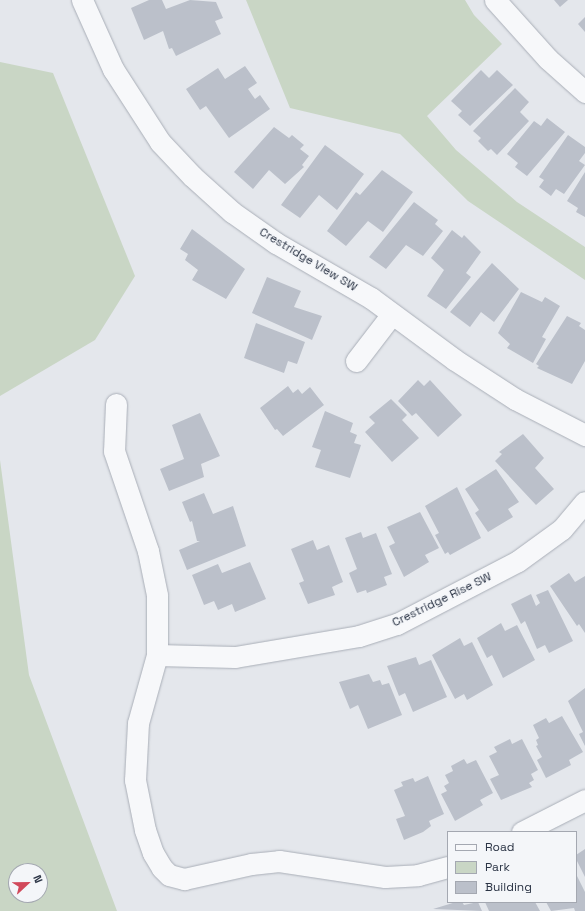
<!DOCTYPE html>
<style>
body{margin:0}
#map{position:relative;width:585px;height:911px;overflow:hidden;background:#e4e7ec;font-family:"Space Grotesk",sans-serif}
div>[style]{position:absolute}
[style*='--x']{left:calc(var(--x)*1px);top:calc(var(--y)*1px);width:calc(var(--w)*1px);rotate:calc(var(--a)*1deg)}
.green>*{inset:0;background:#c9d6c5}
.building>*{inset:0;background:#bbc0ca}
.roads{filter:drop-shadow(0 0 1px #a9aeb7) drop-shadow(0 0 1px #a9aeb7)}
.minor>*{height:21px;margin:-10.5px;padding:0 10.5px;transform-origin:10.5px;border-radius:10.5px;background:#f7f8fa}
span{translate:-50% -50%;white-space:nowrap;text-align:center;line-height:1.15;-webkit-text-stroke:3px #f4f6f9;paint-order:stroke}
.street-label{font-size:12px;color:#2b3445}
.legend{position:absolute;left:447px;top:831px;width:130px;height:72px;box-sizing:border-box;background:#f4f6f9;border:1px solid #a4a8b1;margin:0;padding:5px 7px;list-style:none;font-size:12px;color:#2b3445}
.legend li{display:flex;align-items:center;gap:8px;height:20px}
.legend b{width:20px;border:1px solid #a4a8b1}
.north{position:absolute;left:8px;top:863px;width:40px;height:40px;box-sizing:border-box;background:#f4f6f9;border:1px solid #a4a8b1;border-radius:50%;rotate:68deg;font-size:11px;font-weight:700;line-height:16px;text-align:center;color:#2b3445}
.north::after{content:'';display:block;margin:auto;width:14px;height:18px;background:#d1495b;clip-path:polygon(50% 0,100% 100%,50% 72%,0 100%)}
</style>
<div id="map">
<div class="green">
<div style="clip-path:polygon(246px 0,465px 0,474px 15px,502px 44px,427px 116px,456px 150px,517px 202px,585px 247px,585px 280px,468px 201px,400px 134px,290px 108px)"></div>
<div style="clip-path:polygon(0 62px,53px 73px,135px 276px,95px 340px,0 396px)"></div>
<div style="clip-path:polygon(evenodd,0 460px,29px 675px,117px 911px,0 911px,0 460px,16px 871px,40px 871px,40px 895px,16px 895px,16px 871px)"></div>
</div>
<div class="building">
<div style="clip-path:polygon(149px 0,162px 0,166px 9px,190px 0,216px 2px,223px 18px,215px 21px,221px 34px,176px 56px,172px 48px,169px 49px,163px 31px,144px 40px,131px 8px)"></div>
<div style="clip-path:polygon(554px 0,568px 0,560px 7px)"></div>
<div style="clip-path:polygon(585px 17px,585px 32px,578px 24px)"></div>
<div style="clip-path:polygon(245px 66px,257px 83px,248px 89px,255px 99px,260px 95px,270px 109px,229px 138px,206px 106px,200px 110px,186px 89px,218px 68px,225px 79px)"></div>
<div style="clip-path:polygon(481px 70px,489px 78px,497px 70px,513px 85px,470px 126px,458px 115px,462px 111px,451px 101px)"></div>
<div style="clip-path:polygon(515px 88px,529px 102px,520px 112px,529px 121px,497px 155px,491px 149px,488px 151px,478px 141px,481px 138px,473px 131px)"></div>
<div style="clip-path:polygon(547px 118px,565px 132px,527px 176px,515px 167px,518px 163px,507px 154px,534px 121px,541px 126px)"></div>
<div style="clip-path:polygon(274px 127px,289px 138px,292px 135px,304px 145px,300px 149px,309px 156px,302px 165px,304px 167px,285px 184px,269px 170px,253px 189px,234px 172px)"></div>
<div style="clip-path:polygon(568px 135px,585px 147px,585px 153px,579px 161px,585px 165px,564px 194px,556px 189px,551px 196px,539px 187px,544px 180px,539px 177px)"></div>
<div style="clip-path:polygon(325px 145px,364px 174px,337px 210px,319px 195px,300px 218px,281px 205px)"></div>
<div style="clip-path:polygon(382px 170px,413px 192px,383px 232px,368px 221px,346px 246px,327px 231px,356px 192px,360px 195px)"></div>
<div style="clip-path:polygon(585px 172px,585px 217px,576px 212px,578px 208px,567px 201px)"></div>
<div style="clip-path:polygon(414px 202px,438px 220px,435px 224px,443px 231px,423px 256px,406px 245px,386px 269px,369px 257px)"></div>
<div style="clip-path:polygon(192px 229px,245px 269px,226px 299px,192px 280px,198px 270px,185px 260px,188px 254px,180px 249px)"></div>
<div style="clip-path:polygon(452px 230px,462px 238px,464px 235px,481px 252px,466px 273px,471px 277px,446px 309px,427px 296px,444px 270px,431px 258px)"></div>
<div style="clip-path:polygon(492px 263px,519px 289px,494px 322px,481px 312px,470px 327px,450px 312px)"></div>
<div style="clip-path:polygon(267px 277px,301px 291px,294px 307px,322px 316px,312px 340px,252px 313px)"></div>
<div style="clip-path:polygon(521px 292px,542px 302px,545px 297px,560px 306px,542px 337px,546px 339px,533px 363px,507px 348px,510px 344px,498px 333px)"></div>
<div style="clip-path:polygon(567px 316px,581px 323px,579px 326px,585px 330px,585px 361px,572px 384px,537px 368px,539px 366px,536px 364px)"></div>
<div style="clip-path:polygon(256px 323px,305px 342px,297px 364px,288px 361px,284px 373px,244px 358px)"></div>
<div style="clip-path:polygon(418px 380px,424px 386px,430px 380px,462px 415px,438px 437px,416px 413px,412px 416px,398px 401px)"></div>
<div style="clip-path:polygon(288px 386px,293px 393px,298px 389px,302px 394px,310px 387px,324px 405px,283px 436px,277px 429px,275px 430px,260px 408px)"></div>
<div style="clip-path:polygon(391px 399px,407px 415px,402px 420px,419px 438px,392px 462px,365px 432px,375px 423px,369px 417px)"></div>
<div style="clip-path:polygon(325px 411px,353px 423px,350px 432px,357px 435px,354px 443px,361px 445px,350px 478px,315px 467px,321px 450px,312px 447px)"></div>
<div style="clip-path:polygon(200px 413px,220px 456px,201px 464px,204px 477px,169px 491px,160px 469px,184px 459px,172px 425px)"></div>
<div style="clip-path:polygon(523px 434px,544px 458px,535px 468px,554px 489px,536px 505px,495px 461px,502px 454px,499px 452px)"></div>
<div style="clip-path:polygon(496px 469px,519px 502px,508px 509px,513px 517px,488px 532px,475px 513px,479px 510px,465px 489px)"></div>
<div style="clip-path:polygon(457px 487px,481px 538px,450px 555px,448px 552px,445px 554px,435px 535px,439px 533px,425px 506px)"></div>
<div style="clip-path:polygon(204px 493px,213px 514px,233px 506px,246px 546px,187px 570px,179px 550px,200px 541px,197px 541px,192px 521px,190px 522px,182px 502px)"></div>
<div style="clip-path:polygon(420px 512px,439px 548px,425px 555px,429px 562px,404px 577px,389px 546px,395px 543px,387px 527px)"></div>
<div style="clip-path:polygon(361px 532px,363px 538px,376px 533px,392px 574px,384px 577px,387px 585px,367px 593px,366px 590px,357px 593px,349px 573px,357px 569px,345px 538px)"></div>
<div style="clip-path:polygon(313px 540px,317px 550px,329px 545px,343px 582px,332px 587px,335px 595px,308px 604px,299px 583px,304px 581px,291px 549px)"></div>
<div style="clip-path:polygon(250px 562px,266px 599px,235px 612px,232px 604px,218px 610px,214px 601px,204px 605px,192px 575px,218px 564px,222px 573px)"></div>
<div style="clip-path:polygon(569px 573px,575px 582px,585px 576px,585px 633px,579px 624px,577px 626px,550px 586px)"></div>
<div style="clip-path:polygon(548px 590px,573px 641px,549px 653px,545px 645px,537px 649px,525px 621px,521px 624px,511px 604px,531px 594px,536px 606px,540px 603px,536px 595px)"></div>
<div style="clip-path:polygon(501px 623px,505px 631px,517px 625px,535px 660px,503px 678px,492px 655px,487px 658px,477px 638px)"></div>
<div style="clip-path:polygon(460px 638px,464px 646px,472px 642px,493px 685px,467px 700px,464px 694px,455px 699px,432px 655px)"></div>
<div style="clip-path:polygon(416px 657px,419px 665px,431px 660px,447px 697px,413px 712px,405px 693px,399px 696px,387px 666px)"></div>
<div style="clip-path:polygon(369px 674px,373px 682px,380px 680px,382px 685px,389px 683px,402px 715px,368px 729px,358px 705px,350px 709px,339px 682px)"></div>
<div style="clip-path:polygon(585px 688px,585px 746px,579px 734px,583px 732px,568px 701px)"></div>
<div style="clip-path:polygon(562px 716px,583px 752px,569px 760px,571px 765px,546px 778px,537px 760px,542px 757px,536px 746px,538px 745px,536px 740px,539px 738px,533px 725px,546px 718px,549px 723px)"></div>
<div style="clip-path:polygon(510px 739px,512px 744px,522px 739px,538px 770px,531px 774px,534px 780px,529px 783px,532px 787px,501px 800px,490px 779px,499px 775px,489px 756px,497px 752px,494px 747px)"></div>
<div style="clip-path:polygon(464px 759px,467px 764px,476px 760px,493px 793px,480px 800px,483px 805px,455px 821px,441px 794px,447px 791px,444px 786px,449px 783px,445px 775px,453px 771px,451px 766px)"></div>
<div style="clip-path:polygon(428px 776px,444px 814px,429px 821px,431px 826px,423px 832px,404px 840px,396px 819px,405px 816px,394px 790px,403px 786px,401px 782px,413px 778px,415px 782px)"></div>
<div style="clip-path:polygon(585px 849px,585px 877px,576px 859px,576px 855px)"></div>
<div style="clip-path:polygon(576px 874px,585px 892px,585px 911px,575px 911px,574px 908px,551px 911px,546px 902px,576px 902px)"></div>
<div style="clip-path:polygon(456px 902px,462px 902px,464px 905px,478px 902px,482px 911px,433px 909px)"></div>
<div style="clip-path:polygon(485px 902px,535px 902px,540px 911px,489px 911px)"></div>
</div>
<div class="roads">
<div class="minor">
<div style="--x:82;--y:0;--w:76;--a:65.8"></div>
<div style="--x:113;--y:69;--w:87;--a:57.2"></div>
<div style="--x:160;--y:142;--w:47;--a:46.7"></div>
<div style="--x:192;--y:176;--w:54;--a:42"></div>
<div style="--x:232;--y:212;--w:54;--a:35.2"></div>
<div style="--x:276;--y:243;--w:110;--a:30.1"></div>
<div style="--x:371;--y:298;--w:104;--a:36.4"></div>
<div style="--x:455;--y:360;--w:72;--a:33"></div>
<div style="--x:515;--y:399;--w:79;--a:27.2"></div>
<div style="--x:495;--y:0;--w:79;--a:48.1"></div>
<div style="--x:548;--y:59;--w:50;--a:41.7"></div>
<div style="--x:356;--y:361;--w:59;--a:-52.5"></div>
<div style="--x:116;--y:404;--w:47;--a:92.4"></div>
<div style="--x:114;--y:451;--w:106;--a:71.2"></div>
<div style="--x:148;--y:551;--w:45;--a:78.4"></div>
<div style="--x:157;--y:595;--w:60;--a:90"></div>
<div style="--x:157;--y:655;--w:71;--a:105.6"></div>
<div style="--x:138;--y:723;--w:57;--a:93"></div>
<div style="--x:135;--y:780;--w:51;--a:78.7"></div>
<div style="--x:145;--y:830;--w:24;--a:71"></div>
<div style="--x:153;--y:853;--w:17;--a:59"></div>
<div style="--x:162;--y:868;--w:10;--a:45"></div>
<div style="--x:169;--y:875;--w:16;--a:15"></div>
<div style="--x:184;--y:879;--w:69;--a:-12.6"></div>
<div style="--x:251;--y:864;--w:28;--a:-6"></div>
<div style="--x:279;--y:861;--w:107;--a:8.6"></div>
<div style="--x:385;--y:877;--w:33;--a:-3"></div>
<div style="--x:418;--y:875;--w:31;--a:-15"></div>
<div style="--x:157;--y:655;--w:78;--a:1.5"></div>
<div style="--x:235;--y:657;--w:126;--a:-9.6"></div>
<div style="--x:359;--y:636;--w:40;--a:-18"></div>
<div style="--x:397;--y:624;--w:136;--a:-27.5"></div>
<div style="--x:518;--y:561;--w:54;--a:-36"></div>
<div style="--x:562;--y:529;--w:35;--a:-50"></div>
<div style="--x:522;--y:832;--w:71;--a:-26.9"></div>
</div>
</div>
<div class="street-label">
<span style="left:308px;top:260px;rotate:31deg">Crestridge View SW</span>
<span style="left:442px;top:600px;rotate:-26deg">Crestridge Rise SW</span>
</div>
<ul class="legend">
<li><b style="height:5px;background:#f7f8fa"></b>Road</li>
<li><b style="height:11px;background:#c9d6c5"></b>Park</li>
<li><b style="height:11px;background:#bbc0ca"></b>Building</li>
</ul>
<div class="north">N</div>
</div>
